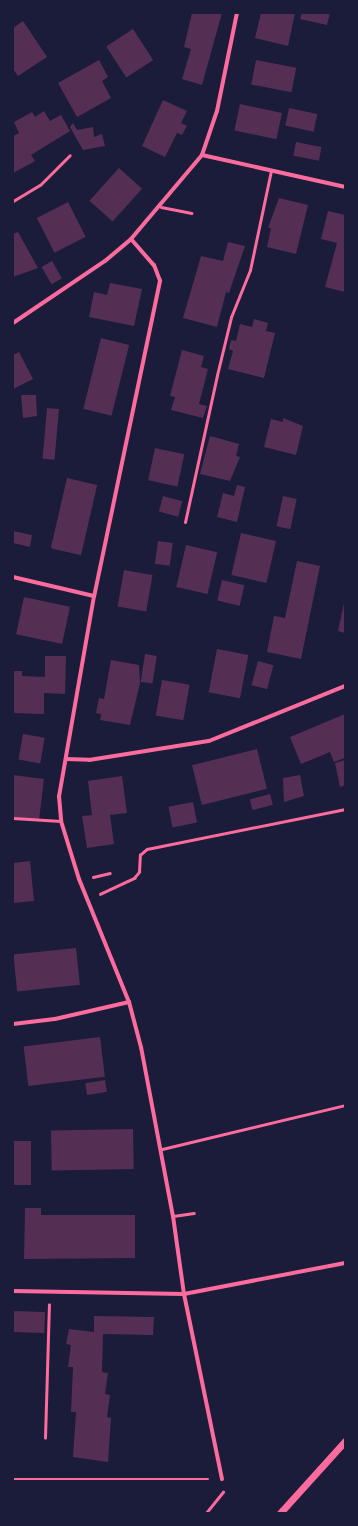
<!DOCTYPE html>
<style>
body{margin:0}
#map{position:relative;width:358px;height:1526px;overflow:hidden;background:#1b1b3a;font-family:"Noto Sans",sans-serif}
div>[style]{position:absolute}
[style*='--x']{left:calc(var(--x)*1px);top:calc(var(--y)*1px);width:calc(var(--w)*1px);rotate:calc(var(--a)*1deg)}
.building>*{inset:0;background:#542f53;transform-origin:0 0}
.path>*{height:2.5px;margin:-1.25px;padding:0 1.25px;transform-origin:1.25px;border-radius:1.25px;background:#ff6b9d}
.service>*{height:3px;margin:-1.5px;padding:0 1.5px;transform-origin:1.5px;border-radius:1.5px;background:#ff6b9d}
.minor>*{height:4px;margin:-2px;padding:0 2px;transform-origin:2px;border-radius:2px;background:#ff6b9d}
.tertiary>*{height:7px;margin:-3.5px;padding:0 3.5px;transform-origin:3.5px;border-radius:3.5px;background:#ff6b9d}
span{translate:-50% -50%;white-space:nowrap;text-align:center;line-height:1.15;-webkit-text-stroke:3px #1b1b3a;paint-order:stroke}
.frame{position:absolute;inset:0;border:14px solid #1b1b3a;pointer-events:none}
</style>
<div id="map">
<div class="building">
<div style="clip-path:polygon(192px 13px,222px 13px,202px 85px,182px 79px,191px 49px,184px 47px)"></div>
<div style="clip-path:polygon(261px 13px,295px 13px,288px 46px,255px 38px)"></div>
<div style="clip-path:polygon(302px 13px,330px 13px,327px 25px,300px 19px)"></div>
<div style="clip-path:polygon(23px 21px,47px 57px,18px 76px,13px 69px,13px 28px)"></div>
<div style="left:133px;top:29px;width:37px;height:32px;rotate:57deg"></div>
<div style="clip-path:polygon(99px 60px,108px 77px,102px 81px,111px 98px,77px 117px,58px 83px)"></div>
<div style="left:256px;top:60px;width:41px;height:25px;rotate:11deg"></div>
<div style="clip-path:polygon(163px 100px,187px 111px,181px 123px,187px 126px,182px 135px,177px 133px,165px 157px,142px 146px)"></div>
<div style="left:240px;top:104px;width:43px;height:27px;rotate:12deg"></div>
<div style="left:289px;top:108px;width:29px;height:18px;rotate:12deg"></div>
<div style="clip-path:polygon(44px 111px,50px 121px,61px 115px,70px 131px,31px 155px,35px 161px,13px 173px,13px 136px,19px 133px,14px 122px,32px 112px,35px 117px)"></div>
<div style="clip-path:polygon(73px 123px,77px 130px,93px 127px,94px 137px,102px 134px,105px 146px,83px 150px,70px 127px)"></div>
<div style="left:296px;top:142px;width:26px;height:14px;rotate:11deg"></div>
<div style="left:119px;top:168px;width:31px;height:44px;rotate:42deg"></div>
<div style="clip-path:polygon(279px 198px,308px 205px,296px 254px,267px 247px,271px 228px,268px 228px)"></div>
<div style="left:68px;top:202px;width:39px;height:35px;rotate:63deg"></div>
<div style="clip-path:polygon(328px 211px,345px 215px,345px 292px,325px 287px,337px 243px,321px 239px)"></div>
<div style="clip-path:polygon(18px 232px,38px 268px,13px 277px,13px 234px)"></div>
<div style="clip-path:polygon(228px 242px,245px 246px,229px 293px,226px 292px,217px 327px,183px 318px,201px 256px,223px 261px)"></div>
<div style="left:52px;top:261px;width:20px;height:12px;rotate:60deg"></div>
<div style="clip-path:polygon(110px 283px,142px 289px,134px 326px,89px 317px,94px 292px,107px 295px)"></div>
<div style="clip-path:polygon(254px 319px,268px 323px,266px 331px,275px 333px,264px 378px,228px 369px,233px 351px,229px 349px,231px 340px,236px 341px,240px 324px,252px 327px)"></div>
<div style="left:101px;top:338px;width:29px;height:73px;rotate:14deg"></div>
<div style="clip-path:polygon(182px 350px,204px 356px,201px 367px,208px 369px,199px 404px,207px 406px,203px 418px,171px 410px,175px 397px,170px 396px)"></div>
<div style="clip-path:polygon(19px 352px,33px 379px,13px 389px,13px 355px)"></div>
<div style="clip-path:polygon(21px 395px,36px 395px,37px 416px,23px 418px)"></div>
<div style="left:47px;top:408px;width:12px;height:51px;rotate:5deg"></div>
<div style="clip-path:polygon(283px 418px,303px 426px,296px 455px,264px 447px,271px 419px,283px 422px)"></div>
<div style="clip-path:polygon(210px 436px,239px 444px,236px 456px,240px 457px,230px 481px,200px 474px)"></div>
<div style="left:155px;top:448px;width:30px;height:33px;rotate:12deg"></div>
<div style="left:67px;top:478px;width:31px;height:72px;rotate:13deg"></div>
<div style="clip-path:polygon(237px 485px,245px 487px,237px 522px,217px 517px,223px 493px,234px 496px)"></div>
<div style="left:163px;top:496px;width:20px;height:16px;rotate:15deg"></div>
<div style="left:283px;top:496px;width:14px;height:31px;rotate:12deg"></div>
<div style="clip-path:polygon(13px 531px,32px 535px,30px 547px,13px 543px)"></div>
<div style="left:241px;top:533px;width:36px;height:43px;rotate:13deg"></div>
<div style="left:158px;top:541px;width:15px;height:23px;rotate:8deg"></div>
<div style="left:186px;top:545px;width:32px;height:43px;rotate:13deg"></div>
<div style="clip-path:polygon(297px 561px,320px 566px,301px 659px,267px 652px,274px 616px,285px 618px)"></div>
<div style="left:124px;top:570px;width:29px;height:37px;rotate:10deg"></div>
<div style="left:222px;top:580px;width:23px;height:21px;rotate:13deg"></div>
<div style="left:24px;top:597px;width:47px;height:38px;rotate:12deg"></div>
<div style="clip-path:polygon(344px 603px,345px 603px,345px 633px,338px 631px)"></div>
<div style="left:217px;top:649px;width:32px;height:44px;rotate:11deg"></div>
<div style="left:145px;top:654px;width:12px;height:28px;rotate:9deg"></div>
<div style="clip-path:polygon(45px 656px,66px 656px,65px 694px,44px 693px,44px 714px,13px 713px,13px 671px,22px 671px,22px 676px,45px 677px)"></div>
<div style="clip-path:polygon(111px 660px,139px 665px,140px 683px,130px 725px,100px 720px,101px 714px,96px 713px,99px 698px,104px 699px)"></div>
<div style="left:258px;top:661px;width:16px;height:25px;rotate:15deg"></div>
<div style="left:162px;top:680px;width:28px;height:36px;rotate:10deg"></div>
<div style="clip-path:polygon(345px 714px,345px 758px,334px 762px,330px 752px,301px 764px,290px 737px)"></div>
<div style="left:23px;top:734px;width:22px;height:26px;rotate:10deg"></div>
<div style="left:257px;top:749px;width:41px;height:67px;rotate:76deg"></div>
<div style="clip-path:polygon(345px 760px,345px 785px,340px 787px,335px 763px)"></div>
<div style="clip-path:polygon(13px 775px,44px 779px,39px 820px,13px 817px)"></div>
<div style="clip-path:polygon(300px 775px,304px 796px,284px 802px,283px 778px)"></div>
<div style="clip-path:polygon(122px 776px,127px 813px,110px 815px,114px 844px,87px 848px,82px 816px,92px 815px,88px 781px)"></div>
<div style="left:270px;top:794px;width:11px;height:21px;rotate:75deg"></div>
<div style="left:193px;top:802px;width:21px;height:25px;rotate:79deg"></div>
<div style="clip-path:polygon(30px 861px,34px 901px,13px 903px,13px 863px)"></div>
<div style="left:76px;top:948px;width:37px;height:63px;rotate:84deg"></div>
<div style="left:100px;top:1037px;width:40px;height:77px;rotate:83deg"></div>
<div style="left:105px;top:1080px;width:12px;height:20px;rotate:81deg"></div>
<div style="left:133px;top:1129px;width:40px;height:82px;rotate:89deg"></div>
<div style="left:13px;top:1141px;width:18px;height:44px"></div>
<div style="clip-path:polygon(25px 1208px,41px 1208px,41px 1215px,135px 1215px,135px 1258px,24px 1259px)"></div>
<div style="left:13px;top:1311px;width:32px;height:21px;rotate:2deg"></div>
<div style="clip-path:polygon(94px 1316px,154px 1317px,153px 1335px,103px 1334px,102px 1372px,108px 1373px,105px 1394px,110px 1395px,107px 1417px,111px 1418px,108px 1462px,73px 1457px,76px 1412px,71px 1412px,73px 1367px,68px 1367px,71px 1345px,66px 1344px,69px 1329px,94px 1332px)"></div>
</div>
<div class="path">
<div style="--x:93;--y:877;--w:17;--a:-13"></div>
<div style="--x:100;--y:894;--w:38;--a:-25"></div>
<div style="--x:134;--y:878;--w:8;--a:-50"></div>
<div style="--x:139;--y:872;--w:17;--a:-87"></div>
<div style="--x:140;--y:855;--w:9;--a:-41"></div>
<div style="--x:147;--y:849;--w:202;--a:-11.4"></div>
<div style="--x:45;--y:1438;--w:133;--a:-88.3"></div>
<div style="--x:13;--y:1479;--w:195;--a:0"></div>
<div style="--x:206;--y:1513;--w:27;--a:-51"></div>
</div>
<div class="service">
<div style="--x:13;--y:201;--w:31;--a:-31"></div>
<div style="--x:40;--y:185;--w:42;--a:-45"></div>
<div style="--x:161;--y:207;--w:31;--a:11"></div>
<div style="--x:185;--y:522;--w:150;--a:-77.7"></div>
<div style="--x:217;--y:375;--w:60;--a:-76.4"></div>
<div style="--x:231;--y:317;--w:51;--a:-68"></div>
<div style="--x:250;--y:270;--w:102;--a:-78.1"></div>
<div style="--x:13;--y:818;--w:48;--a:3.6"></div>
<div style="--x:162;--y:1149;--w:188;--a:-13.5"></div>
<div style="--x:173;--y:1216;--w:21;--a:-8"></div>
</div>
<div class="minor">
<div style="--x:202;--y:155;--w:147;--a:12.6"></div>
<div style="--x:131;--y:239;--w:35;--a:49"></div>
<div style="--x:154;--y:265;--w:17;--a:69"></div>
<div style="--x:160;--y:281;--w:322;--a:101.8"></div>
<div style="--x:94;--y:596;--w:203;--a:99.9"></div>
<div style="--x:59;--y:796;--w:25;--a:85"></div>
<div style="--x:61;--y:821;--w:61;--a:72.8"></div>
<div style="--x:79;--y:879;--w:133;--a:67.9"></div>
<div style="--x:129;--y:1002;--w:47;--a:75.1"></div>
<div style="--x:141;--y:1047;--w:172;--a:79.3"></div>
<div style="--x:173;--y:1216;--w:79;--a:82"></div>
<div style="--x:184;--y:1294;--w:189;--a:78.4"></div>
<div style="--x:13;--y:323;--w:111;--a:-34"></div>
<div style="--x:105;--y:261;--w:34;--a:-40"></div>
<div style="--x:131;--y:239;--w:110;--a:-49.8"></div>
<div style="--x:202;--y:155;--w:46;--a:-71.2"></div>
<div style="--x:217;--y:111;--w:100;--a:-78.5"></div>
<div style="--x:13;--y:577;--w:83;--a:13.2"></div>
<div style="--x:66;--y:759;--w:23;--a:2"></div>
<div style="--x:89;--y:760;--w:121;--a:-9"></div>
<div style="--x:209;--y:741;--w:147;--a:-22"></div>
<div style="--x:13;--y:1024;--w:42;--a:-6.8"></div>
<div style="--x:55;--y:1019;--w:76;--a:-12.9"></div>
<div style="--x:13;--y:1291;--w:171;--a:1"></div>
<div style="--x:184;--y:1294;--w:164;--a:-10.9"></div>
</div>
<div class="tertiary">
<div style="--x:280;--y:1513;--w:97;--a:-47.9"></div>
</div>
<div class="frame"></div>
</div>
